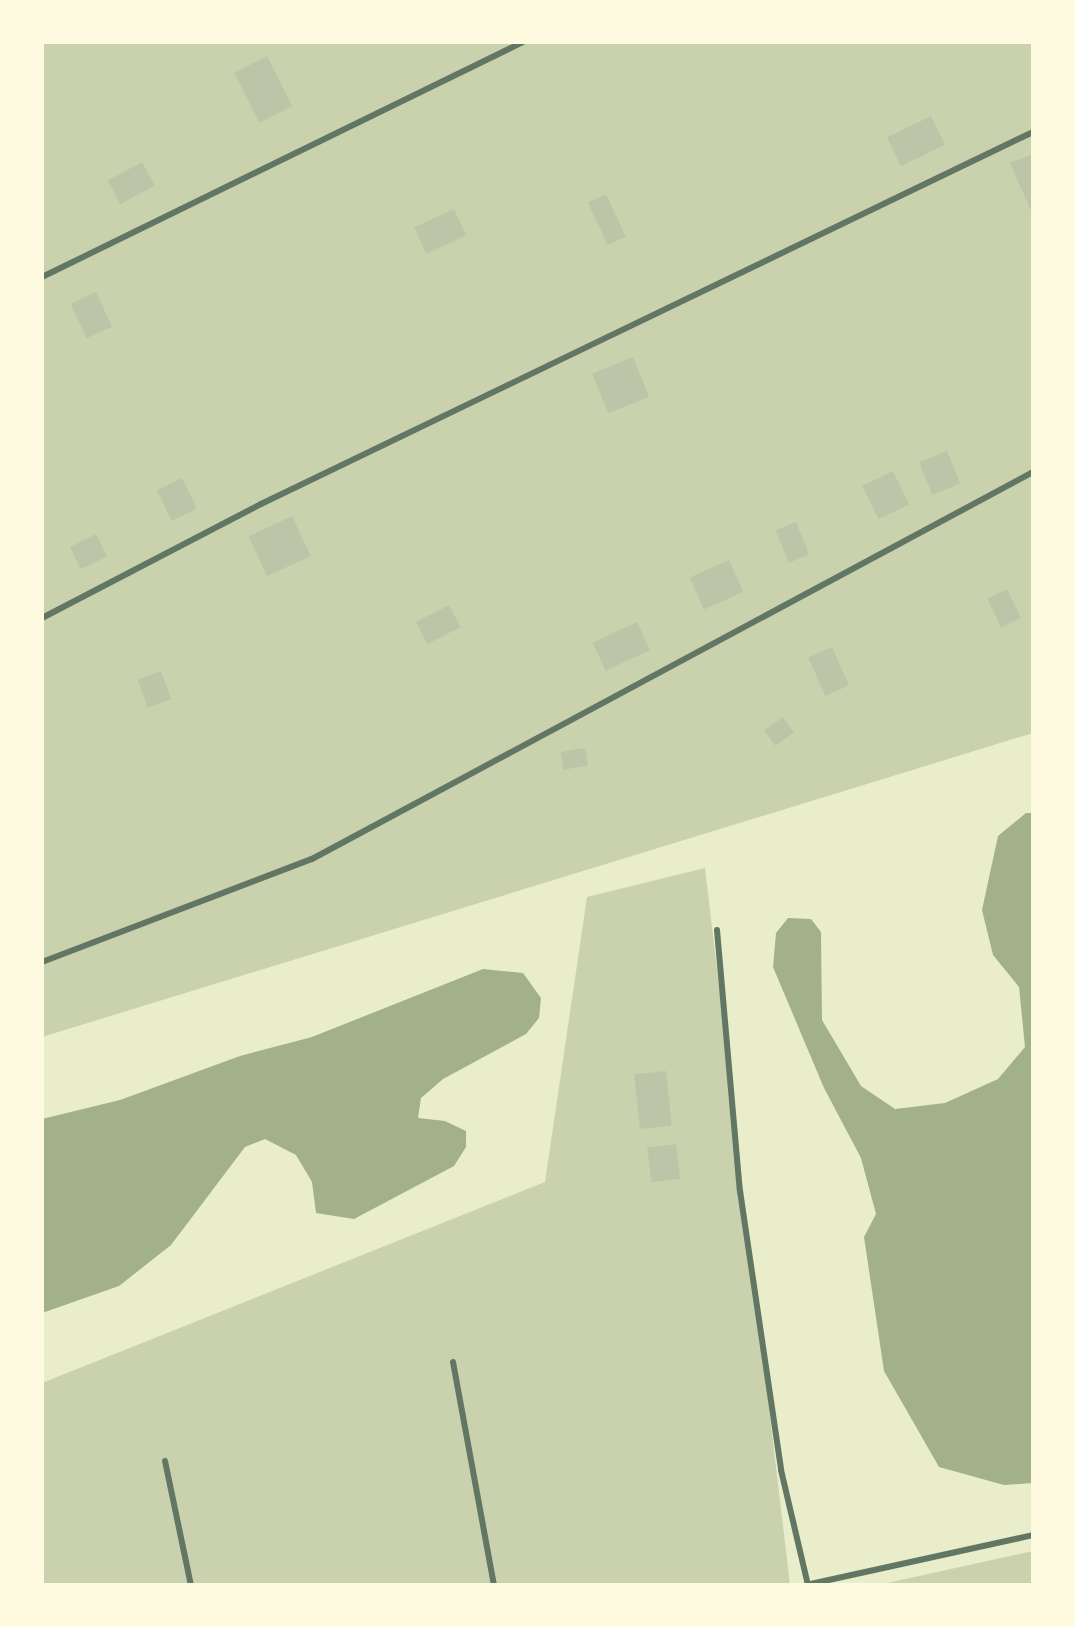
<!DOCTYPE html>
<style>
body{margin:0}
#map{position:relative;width:1075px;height:1627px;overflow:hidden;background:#e9edc9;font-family:"Open Sans",sans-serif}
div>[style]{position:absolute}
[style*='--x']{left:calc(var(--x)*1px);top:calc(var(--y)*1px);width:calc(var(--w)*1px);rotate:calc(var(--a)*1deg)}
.green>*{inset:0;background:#cad2ad}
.water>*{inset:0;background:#a3b18a}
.building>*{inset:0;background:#bcc5a7;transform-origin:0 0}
.minor>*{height:6px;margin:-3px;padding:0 3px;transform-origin:3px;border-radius:3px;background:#617663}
span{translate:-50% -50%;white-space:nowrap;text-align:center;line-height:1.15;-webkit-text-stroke:4.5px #fefae0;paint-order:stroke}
.frame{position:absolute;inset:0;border:44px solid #fefae0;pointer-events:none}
</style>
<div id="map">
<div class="green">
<div style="clip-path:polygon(42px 42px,1033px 42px,1033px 733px,42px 1037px)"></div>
<div style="clip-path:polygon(705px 868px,790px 1585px,42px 1585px,42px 1383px,545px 1182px,587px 897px)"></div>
<div style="clip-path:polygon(1033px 1551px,1033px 1585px,878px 1585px)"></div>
</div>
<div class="water">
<div style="clip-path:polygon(1026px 813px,1033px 813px,1033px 1483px,1004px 1485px,939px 1467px,884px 1371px,864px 1237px,876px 1214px,861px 1158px,824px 1088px,773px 967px,776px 933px,788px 918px,811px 919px,821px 932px,822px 1020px,861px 1086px,895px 1109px,945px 1103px,998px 1079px,1025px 1047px,1019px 987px,993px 955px,982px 910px,998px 836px)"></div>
<div style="clip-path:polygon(483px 969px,523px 973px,541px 998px,539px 1018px,526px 1034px,443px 1079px,421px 1098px,418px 1118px,445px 1121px,466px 1131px,466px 1147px,454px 1166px,354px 1219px,316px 1213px,312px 1182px,296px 1155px,265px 1139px,245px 1147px,171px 1245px,119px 1286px,42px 1313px,42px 1119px,120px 1100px,240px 1056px,312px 1037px)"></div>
</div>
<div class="building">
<div style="left:267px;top:56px;width:56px;height:37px;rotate:63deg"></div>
<div style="left:931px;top:116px;width:32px;height:49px;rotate:64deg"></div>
<div style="clip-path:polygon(1033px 154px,1033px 210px,1031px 211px,1010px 163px)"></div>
<div style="left:142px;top:162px;width:27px;height:39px;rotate:62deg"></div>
<div style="left:606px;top:194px;width:47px;height:20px;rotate:65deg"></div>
<div style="left:454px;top:209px;width:29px;height:44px;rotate:65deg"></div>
<div style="left:96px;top:292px;width:38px;height:28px;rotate:65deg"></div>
<div style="left:633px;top:357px;width:43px;height:44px;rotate:68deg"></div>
<div style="left:947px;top:451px;width:35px;height:30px;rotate:68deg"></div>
<div style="left:893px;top:471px;width:37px;height:34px;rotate:64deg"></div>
<div style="left:182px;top:478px;width:34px;height:28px;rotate:64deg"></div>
<div style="left:292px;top:516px;width:44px;height:48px;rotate:65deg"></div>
<div style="left:796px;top:522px;width:35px;height:22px;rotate:68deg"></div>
<div style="left:96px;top:534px;width:25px;height:29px;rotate:64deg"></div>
<div style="left:729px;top:560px;width:35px;height:43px;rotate:66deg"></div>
<div style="left:1007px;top:589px;width:32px;height:22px;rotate:64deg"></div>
<div style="left:449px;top:605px;width:25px;height:37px;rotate:63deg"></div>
<div style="left:637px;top:622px;width:31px;height:49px;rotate:65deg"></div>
<div style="left:832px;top:647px;width:42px;height:26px;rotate:66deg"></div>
<div style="left:161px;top:671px;width:30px;height:25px;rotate:70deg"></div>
<div style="left:783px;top:717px;width:19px;height:23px;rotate:55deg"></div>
<div style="left:585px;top:748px;width:18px;height:25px;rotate:81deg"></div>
<div style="left:666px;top:1071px;width:55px;height:32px;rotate:84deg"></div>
<div style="left:676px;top:1144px;width:35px;height:29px;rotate:83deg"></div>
</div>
<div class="minor">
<div style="--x:42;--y:277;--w:535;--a:-26.04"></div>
<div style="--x:42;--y:618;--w:247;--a:-27.5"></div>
<div style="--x:261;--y:504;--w:857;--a:-25.73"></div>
<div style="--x:717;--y:930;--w:262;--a:85"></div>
<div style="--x:740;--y:1191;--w:282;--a:81.6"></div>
<div style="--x:781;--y:1470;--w:118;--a:76.8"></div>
<div style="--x:42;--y:962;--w:289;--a:-20.9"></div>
<div style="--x:312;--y:859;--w:818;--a:-28.22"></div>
<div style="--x:453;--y:1362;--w:227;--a:79.6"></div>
<div style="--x:165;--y:1461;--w:127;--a:78.2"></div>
<div style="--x:806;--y:1585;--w:232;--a:-12.4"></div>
</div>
<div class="frame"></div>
</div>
